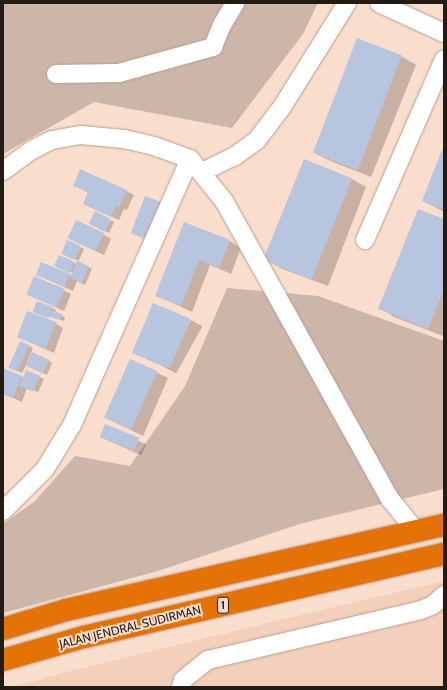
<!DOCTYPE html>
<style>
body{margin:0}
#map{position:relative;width:447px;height:690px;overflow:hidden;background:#fadecd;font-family:Cabin,sans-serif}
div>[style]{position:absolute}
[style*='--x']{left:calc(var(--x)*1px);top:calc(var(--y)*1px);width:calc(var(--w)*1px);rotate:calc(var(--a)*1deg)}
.built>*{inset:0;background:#f3d0bb}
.green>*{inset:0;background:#ccb6a9}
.shadow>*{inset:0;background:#0003;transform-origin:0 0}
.building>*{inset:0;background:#b7c5de;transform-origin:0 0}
.roads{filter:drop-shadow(0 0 1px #b89d8e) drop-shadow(0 0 1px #b89d8e)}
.minor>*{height:18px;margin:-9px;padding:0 9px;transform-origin:9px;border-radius:9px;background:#fff}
.highway>*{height:22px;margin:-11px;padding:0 11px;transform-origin:11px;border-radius:11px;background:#e47206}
span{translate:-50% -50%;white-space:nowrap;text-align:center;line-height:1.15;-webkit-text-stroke:4px #fadecd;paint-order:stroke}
.shield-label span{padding:1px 3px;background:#fadecd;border:1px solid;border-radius:3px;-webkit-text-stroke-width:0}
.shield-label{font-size:11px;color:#251b15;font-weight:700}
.street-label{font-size:12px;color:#251b15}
.frame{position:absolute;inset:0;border:4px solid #251b15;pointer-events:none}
</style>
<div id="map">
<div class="built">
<div style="clip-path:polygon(444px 581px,444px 687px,14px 687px,50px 676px,284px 619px)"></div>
</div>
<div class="green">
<div style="clip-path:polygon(3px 3px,318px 3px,303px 34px,232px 128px,94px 102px,3px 154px)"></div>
<div style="clip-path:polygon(227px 288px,318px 296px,444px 341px,444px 489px,303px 523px,158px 571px,3px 613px,3px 524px,35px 501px,75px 456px,130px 466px,185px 386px)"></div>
</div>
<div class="shadow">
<div style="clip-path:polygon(401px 56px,416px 65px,371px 177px,328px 160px,313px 152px)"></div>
<div style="clip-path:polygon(444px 147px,444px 212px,423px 201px)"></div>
<div style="clip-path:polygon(305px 160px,352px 179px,366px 187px,328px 286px,280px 268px,266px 259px)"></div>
<div style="clip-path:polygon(82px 190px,126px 191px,134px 195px,127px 210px,124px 209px,119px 220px,92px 208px,89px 193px)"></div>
<div style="clip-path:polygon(110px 220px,114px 222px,109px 233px,94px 226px)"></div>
<div style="clip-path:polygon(444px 220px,444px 334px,443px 336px,394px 317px,380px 308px)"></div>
<div style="clip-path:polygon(185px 223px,230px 241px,241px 248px,231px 274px,210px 265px,192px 312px,156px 295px)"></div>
<div style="clip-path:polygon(103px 234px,111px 239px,104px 255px,77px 242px)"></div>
<div style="clip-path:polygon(80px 247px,84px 249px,78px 262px,92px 269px,85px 285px,77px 281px,73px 291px,37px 275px,41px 263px,72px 276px,73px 273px,60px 268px,59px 257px,77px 264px,79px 261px,65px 255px)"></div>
<div style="clip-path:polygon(63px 290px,71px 294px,64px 311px,27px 294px)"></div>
<div style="clip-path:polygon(52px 308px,56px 310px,55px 312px,65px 317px,64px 321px,38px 313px)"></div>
<div style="clip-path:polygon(189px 320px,169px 369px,133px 353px)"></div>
<div style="left:191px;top:320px;width:13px;height:54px;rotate:29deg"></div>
<div style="clip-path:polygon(55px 323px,63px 328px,54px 353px,18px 337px)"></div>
<div style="clip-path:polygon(29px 346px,33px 348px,27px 362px,49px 361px,52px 363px,47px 375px,26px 365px,22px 373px,10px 368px)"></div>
<div style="clip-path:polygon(3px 369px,24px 378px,27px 371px,44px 379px,38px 392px,27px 388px,22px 402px,3px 394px)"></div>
<div style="clip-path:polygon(156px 372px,168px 378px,143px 436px,106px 418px)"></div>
<div style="left:105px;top:426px;width:45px;height:12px;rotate:24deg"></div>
</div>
<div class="building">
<div style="left:357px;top:38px;width:48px;height:123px;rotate:21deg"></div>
<div style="clip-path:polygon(444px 145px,444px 210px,422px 201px)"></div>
<div style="left:304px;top:159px;width:52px;height:109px;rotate:22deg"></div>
<div style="clip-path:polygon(80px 169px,127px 190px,119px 207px,116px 205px,111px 217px,83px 204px,88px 192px,73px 186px)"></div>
<div style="left:145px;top:196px;width:19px;height:40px;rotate:21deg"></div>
<div style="clip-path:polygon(418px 209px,444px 219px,444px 289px,428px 329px,378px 309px)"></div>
<div style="left:95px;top:211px;width:18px;height:14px;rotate:27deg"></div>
<div style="left:76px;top:220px;width:31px;height:20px;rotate:25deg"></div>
<div style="clip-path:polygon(184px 222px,230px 240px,219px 268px,199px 260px,181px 306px,155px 296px)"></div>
<div style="left:67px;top:240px;width:15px;height:15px;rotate:23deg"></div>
<div style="left:59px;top:255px;width:17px;height:12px;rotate:24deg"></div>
<div style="left:77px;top:261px;width:13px;height:18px;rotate:23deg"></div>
<div style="left:41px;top:262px;width:31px;height:14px;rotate:22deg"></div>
<div style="left:34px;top:276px;width:33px;height:20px;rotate:23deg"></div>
<div style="left:37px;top:301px;width:17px;height:12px;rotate:21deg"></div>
<div style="left:153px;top:303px;width:41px;height:54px;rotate:23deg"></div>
<div style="clip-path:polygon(52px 310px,62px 314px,60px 320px,50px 317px)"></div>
<div style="left:27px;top:311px;width:31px;height:28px;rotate:21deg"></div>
<div style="left:20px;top:341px;width:10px;height:29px;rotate:24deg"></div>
<div style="left:32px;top:352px;width:19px;height:15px;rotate:25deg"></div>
<div style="left:130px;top:359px;width:30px;height:64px;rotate:24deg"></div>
<div style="clip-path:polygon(3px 368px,22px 376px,13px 398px,3px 394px)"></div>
<div style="left:26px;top:370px;width:15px;height:17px;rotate:23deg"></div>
<div style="left:105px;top:424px;width:37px;height:14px;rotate:22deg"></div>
</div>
<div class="roads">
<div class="minor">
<div style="--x:379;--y:3;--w:72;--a:24.8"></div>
<div style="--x:56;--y:74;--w:63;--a:-0.9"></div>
<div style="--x:119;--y:73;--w:98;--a:-15.5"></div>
<div style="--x:213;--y:47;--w:24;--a:-68"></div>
<div style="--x:222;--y:25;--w:26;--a:-59"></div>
<div style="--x:3;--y:171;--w:36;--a:-36"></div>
<div style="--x:32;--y:150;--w:22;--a:-27"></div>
<div style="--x:52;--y:140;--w:29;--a:-10"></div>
<div style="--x:81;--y:135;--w:43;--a:5.3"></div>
<div style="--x:124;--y:139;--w:31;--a:13"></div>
<div style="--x:154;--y:146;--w:38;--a:20"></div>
<div style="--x:190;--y:159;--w:54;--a:51"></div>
<div style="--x:224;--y:201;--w:341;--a:60.9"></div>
<div style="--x:390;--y:499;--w:41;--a:50.9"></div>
<div style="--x:202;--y:172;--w:37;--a:-26"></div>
<div style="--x:235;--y:156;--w:27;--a:-36"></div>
<div style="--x:257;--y:140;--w:41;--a:-52.9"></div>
<div style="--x:282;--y:107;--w:123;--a:-58"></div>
<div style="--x:365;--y:240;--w:197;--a:-66.4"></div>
<div style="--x:3;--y:511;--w:59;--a:-45"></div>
<div style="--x:45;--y:469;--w:52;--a:-58.5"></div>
<div style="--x:72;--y:425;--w:291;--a:-66.1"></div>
<div style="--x:181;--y:687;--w:7;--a:-74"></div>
<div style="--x:183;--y:680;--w:32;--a:-39"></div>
<div style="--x:208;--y:660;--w:219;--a:-13.2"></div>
<div style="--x:421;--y:610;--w:13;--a:-23"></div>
<div style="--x:433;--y:605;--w:15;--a:-42"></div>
</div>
<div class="highway">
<div style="--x:3;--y:629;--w:66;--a:-16.8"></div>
<div style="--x:66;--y:610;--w:387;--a:-12.7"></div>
<div style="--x:3;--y:660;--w:84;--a:-15.9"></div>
<div style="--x:84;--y:637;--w:369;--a:-13"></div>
</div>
</div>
<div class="shield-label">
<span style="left:223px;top:605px">1</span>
</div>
<div class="street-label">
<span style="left:130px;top:627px;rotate:-14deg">JALAN JENDRAL SUDIRMAN</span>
</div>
<div class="frame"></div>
</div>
